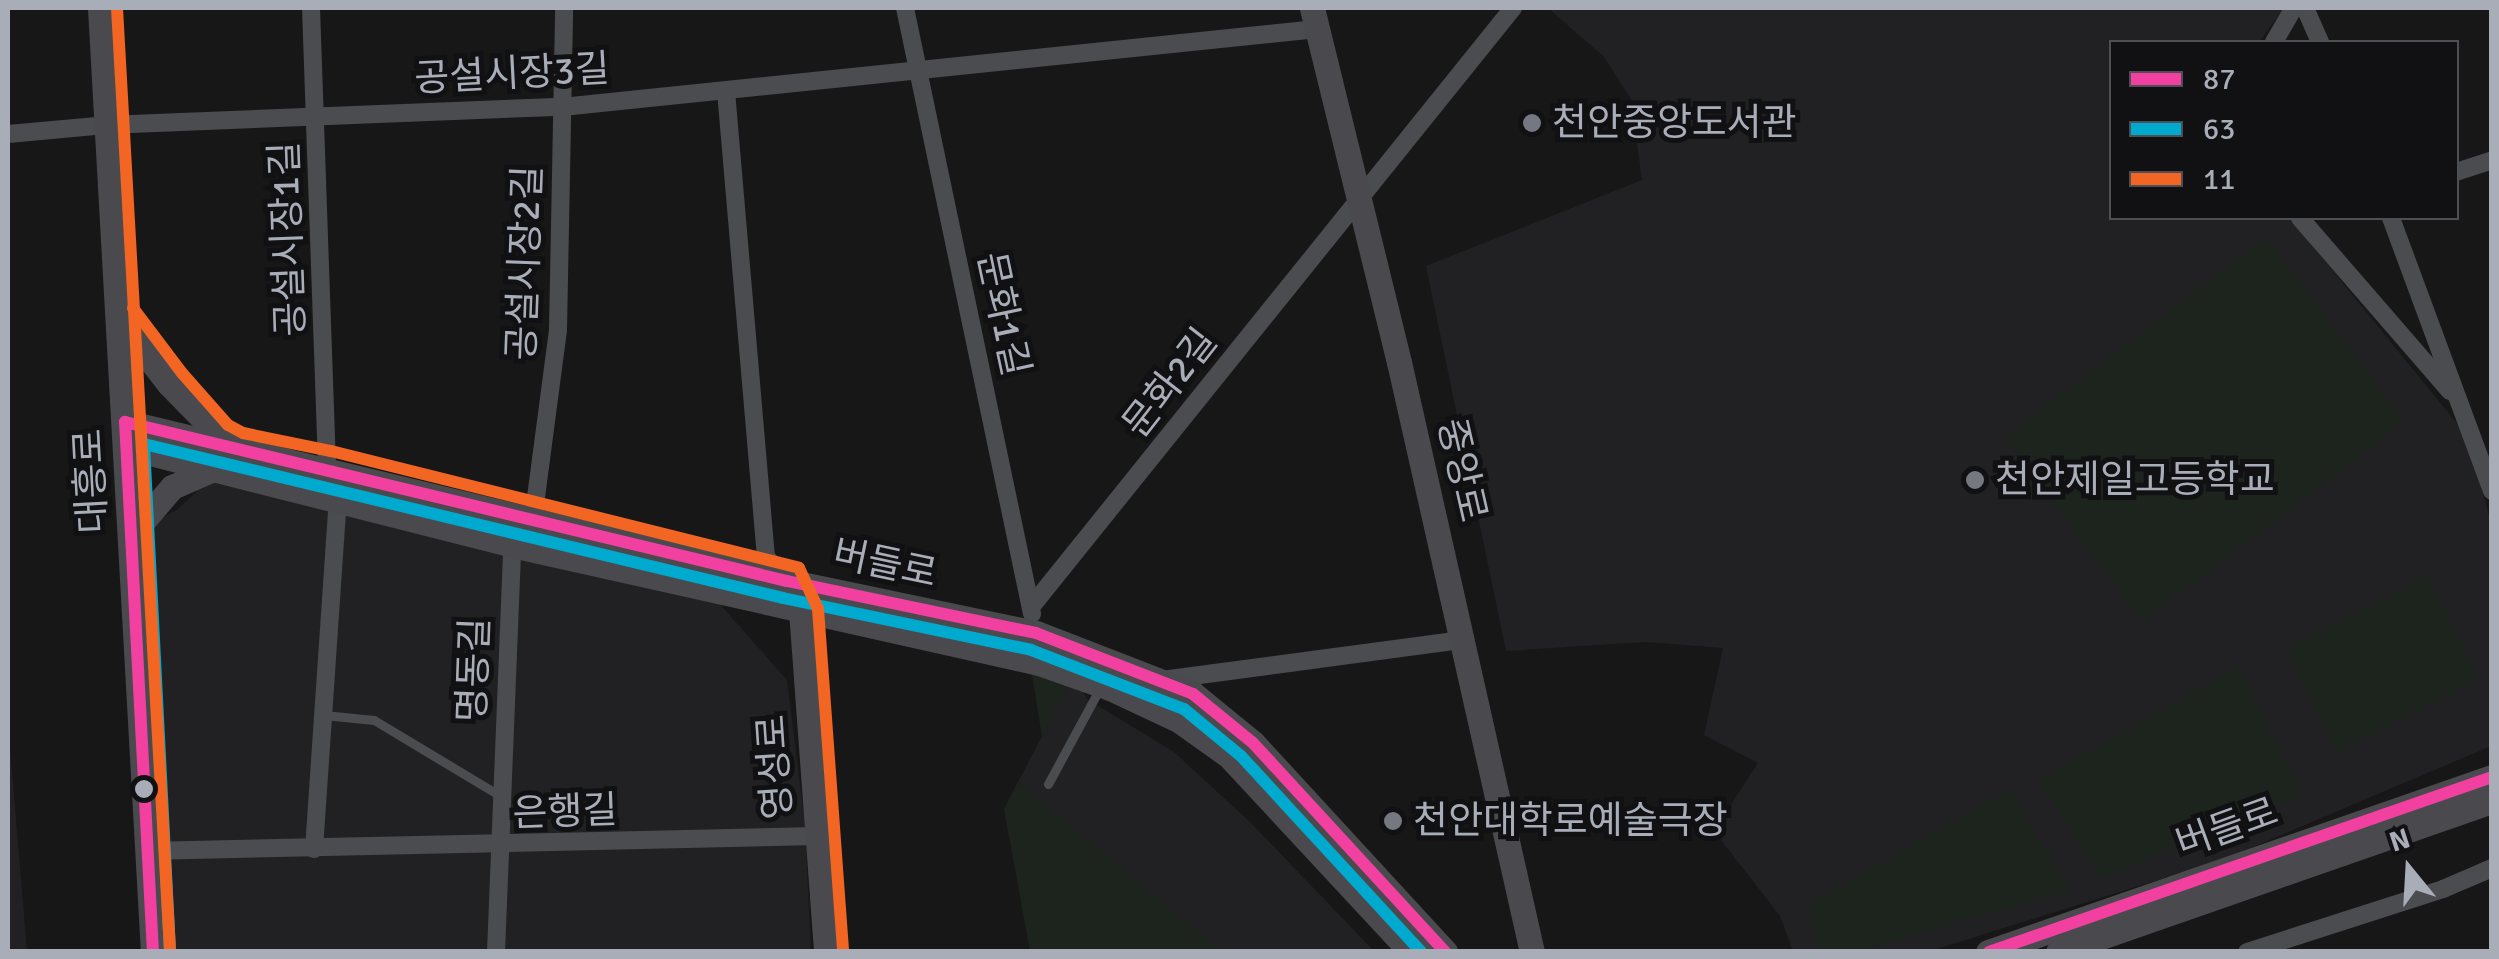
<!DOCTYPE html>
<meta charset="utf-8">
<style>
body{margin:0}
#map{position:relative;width:2499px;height:959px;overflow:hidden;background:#171717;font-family:Signika,"Noto Sans KR",sans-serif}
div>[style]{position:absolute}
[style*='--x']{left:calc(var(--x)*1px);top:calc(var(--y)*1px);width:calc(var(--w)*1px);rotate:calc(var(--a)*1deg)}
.built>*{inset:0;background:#212123}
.green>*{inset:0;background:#1d241e;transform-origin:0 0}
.lane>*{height:9px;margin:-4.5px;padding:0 4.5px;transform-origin:4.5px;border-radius:4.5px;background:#4b4c50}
.street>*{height:18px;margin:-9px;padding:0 9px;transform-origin:9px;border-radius:9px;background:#4b4c50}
.secondary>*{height:25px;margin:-12.5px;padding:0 12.5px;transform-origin:12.5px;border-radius:12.5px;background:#4a4a4e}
.bus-1>*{height:12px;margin:-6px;padding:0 6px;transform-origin:6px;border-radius:6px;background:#f240a1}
.bus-2>*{height:12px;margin:-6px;padding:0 6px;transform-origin:6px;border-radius:6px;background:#00a9ce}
.bus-3>*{height:12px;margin:-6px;padding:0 6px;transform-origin:6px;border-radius:6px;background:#f26522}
.dots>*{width:28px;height:28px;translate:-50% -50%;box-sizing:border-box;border:5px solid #111113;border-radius:50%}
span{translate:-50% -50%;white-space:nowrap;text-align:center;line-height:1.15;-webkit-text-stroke:10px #111113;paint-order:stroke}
.street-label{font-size:38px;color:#a8adb8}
.poi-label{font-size:38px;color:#a8adb8}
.left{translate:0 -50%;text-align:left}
.frame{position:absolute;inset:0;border:10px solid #a8adb8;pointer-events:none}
.legend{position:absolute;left:2109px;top:40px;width:350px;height:180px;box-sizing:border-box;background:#111113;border:2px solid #4d4f55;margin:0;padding:12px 18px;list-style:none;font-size:30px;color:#a8adb8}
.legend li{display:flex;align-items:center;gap:20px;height:50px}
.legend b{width:50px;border:2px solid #4d4f55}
.north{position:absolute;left:2359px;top:819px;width:100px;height:100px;-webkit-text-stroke:8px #111113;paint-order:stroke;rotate:342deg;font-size:28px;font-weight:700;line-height:40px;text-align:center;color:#a8adb8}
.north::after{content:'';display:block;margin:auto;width:35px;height:45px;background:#a8adb8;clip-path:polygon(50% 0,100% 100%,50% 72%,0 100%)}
</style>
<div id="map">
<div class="built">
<div style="clip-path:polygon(1548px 8px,2284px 8px,2259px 42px,2112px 42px,2112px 218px,2290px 218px,2468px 437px,2491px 523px,2491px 746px,2225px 859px,1930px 951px,1793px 951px,1780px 916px,1714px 831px,1758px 763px,1704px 735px,1723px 648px,1646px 642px,1506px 651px,1426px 266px,1642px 180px,1631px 99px,1604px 57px)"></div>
<div style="clip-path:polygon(209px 480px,718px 602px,787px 680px,805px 824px,811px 951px,164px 951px,142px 549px,149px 524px,177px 510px)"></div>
<div style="clip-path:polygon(1074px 675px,1087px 699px,1174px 752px,1249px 821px,1374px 951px,1032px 951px,1004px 809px)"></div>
<div style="clip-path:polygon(8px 723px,27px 951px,8px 951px)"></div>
</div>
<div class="green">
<div style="clip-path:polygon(2269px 240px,2403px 419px,2398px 427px,2151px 615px,2140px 618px,2005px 437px,2260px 242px)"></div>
<div style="left:2428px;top:577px;width:114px;height:160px;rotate:63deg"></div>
<div style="clip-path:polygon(1030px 662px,1074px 675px,1042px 737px)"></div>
<div style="clip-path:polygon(2240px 666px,2302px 795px,2101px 879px,2038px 780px)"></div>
<div style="clip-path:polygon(1018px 782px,1221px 951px,1030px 951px,1004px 809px)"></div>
<div style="clip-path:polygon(2010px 789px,2069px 890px,1859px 951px,1820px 951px,1806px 906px)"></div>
</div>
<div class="lane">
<div style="--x:324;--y:715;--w:50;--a:5.7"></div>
<div style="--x:374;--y:720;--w:149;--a:31"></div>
<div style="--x:1048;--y:784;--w:109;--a:-61.6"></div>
</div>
<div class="street">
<div style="--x:311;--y:8;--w:460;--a:88"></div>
<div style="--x:905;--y:8;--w:619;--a:78.16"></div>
<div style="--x:2305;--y:8;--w:37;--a:66"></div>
<div style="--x:2274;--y:42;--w:39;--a:-60"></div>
<div style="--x:726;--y:91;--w:468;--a:85.1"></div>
<div style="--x:766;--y:557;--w:32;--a:49"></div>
<div style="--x:8;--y:134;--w:98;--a:-5.2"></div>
<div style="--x:106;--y:125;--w:456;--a:-2.3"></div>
<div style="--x:562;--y:107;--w:759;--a:-5.9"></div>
<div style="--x:2456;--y:172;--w:38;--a:-18"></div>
<div style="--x:2300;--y:218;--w:229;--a:49.1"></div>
<div style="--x:2391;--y:218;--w:291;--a:69.7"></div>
<div style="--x:533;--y:520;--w:192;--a:-82.5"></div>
<div style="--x:558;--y:330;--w:322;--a:-88.9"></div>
<div style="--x:1031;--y:607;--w:769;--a:-51.18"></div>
<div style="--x:1162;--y:680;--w:303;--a:-7.6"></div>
<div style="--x:314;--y:849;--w:349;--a:-86.1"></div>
<div style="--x:147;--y:851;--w:670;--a:-1.28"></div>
<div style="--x:496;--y:952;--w:407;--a:-87.7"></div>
<div style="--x:2247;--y:952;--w:206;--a:-17.8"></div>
<div style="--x:2443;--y:889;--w:53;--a:-23.2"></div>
</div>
<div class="secondary">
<div style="--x:100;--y:8;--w:945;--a:86.79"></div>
<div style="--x:1312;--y:8;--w:365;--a:76.2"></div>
<div style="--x:1399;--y:362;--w:605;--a:77.3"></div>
<div style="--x:120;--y:321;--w:80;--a:52.1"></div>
<div style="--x:169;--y:384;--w:90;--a:45.5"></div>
<div style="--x:125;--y:422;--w:681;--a:13.51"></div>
<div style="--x:787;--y:581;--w:254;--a:11.8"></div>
<div style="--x:1036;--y:633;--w:168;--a:21.2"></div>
<div style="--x:1193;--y:694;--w:77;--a:39.2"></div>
<div style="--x:1253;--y:743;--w:284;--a:47.4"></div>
<div style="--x:126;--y:447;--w:398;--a:14.2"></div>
<div style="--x:512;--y:545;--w:540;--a:12.62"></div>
<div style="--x:1039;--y:663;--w:75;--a:19.4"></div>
<div style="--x:1110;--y:688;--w:77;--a:25.2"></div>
<div style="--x:1180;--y:721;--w:60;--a:35.5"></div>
<div style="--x:1229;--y:756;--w:267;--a:47.1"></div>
<div style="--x:131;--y:535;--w:63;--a:-49.5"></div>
<div style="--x:172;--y:487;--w:40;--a:-23.4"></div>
<div style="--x:795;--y:599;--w:13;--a:61"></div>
<div style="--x:801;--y:610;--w:343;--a:85.8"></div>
<div style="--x:1988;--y:952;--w:534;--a:-19.15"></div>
<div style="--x:2058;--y:952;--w:460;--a:-19.2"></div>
</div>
<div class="bus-1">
<div style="--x:153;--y:952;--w:531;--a:-93.02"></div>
<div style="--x:125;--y:422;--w:681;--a:13.51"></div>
<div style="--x:787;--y:581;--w:254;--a:11.8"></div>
<div style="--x:1036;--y:633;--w:168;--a:21.2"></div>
<div style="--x:1193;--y:694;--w:77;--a:39.2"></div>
<div style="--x:1253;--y:743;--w:284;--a:47.4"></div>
<div style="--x:1989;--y:952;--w:533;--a:-19.18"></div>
</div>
<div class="bus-2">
<div style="--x:170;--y:951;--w:508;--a:-92.94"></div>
<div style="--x:144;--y:444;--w:657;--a:13.55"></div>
<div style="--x:783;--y:598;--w:253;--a:11.8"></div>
<div style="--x:1031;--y:650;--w:164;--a:21.1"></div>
<div style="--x:1184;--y:709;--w:74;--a:39.5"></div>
<div style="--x:1241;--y:756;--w:266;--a:47.4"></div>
</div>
<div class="bus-3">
<div style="--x:117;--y:8;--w:944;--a:86.78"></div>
<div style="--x:133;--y:308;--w:81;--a:53"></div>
<div style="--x:182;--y:373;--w:69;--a:48.5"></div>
<div style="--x:228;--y:425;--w:17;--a:28"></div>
<div style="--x:243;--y:433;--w:90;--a:11.6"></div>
<div style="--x:331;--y:451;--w:482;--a:14"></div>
<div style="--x:799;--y:568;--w:45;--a:65.1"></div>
<div style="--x:818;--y:609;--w:343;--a:85.8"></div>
</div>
<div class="dots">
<div style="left:1532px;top:123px;background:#757880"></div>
<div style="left:1975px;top:480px;background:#757880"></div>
<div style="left:144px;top:789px;background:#a8adb8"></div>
<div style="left:1393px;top:821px;background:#757880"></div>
</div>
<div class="street-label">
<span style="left:512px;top:74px;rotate:-3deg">공설시장3길</span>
<span style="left:288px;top:239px;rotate:-92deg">공설시장1길</span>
<span style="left:525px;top:263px;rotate:-88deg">공설시장2길</span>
<span style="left:1003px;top:314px;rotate:78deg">문화1길</span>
<span style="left:1170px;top:383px;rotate:-52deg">문화2길</span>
<span style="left:1462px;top:470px;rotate:77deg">중앙로</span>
<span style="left:91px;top:481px;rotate:-93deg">대흥로</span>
<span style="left:885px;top:564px;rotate:12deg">버들로</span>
<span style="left:474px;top:670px;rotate:-88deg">명동길</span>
<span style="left:775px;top:767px;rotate:-94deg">영성로</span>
<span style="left:565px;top:812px;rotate:-2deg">은행길</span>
<span style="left:2227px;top:828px;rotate:-20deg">버들로</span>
</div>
<div class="poi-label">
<span class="left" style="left:1552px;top:123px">천안중앙도서관</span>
<span class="left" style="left:1995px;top:480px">천안제일고등학교</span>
<span class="left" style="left:1413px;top:821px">천안대학로예술극장</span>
</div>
<div class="frame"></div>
<ul class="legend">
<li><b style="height:12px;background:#f240a1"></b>87</li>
<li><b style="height:12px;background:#00a9ce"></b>63</li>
<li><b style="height:12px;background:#f26522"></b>11</li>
</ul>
<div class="north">N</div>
</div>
